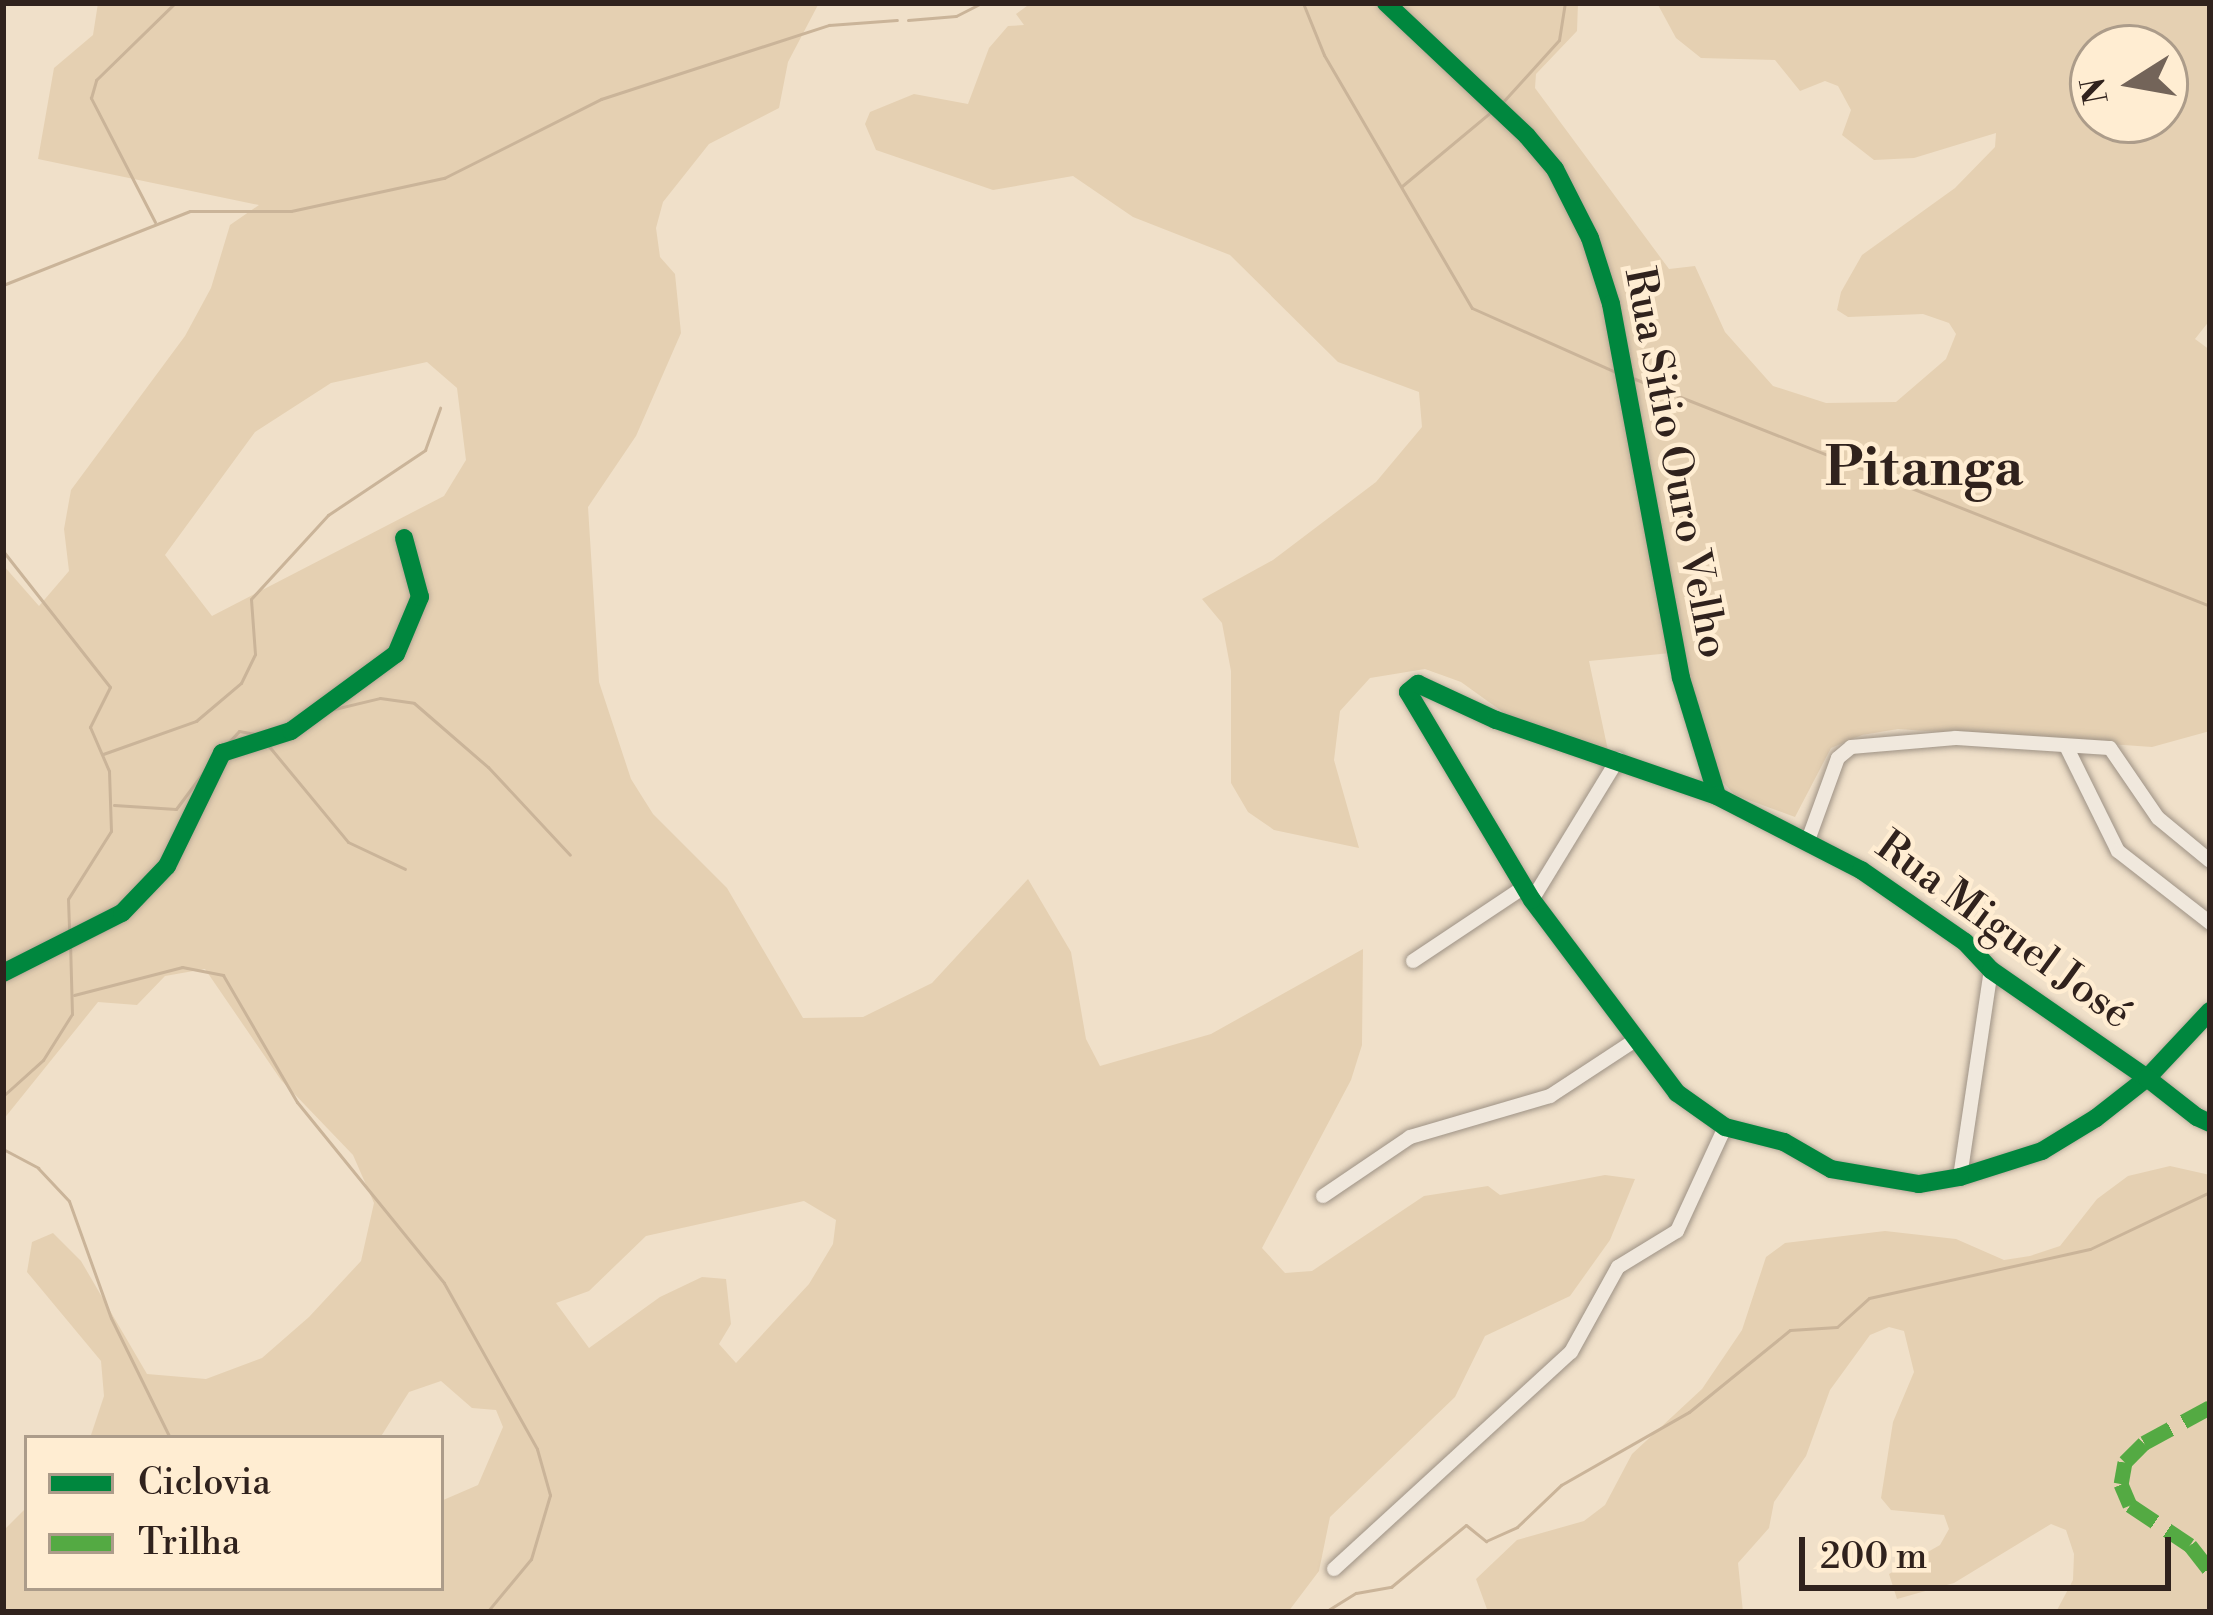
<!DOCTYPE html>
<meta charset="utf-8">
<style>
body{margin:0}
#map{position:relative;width:2213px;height:1615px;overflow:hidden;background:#f0e0c9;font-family:"Libre Bodoni",serif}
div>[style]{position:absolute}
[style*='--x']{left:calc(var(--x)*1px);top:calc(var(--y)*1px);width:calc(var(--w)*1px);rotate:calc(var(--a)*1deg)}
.green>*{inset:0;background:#e5d0b2}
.stream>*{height:3px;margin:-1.5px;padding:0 1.5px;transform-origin:1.5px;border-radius:1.5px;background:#cab499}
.roads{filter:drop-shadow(0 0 3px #9e9285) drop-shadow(0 0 3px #9e9285)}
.minor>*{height:14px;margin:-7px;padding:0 7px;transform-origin:7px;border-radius:7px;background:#f0e8dd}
.quiet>*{height:15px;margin-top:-7.5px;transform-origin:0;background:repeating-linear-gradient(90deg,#54aa43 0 30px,transparent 0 45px)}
.cycleway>*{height:18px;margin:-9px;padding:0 9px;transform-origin:9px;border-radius:9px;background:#00873e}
span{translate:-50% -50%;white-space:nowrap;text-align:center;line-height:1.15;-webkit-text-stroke:9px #ffedd2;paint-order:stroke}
.street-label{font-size:42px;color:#30221d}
.district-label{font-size:54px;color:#30221d;font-weight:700}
.frame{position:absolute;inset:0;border:6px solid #30221d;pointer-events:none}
.legend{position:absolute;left:24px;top:1435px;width:420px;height:156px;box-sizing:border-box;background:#ffedd2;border:3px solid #ac9c8a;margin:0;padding:15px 21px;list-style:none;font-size:36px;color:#30221d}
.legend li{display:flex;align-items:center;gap:24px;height:60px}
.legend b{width:60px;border:3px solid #ac9c8a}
.north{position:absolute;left:2069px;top:24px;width:120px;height:120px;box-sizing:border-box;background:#ffedd2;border:3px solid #ac9c8a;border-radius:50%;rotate:259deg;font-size:33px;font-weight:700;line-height:48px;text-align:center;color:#30221d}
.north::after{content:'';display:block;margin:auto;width:42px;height:54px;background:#736459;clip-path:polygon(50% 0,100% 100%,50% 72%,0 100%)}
.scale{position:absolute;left:1799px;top:1537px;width:372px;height:54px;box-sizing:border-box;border:6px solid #30221d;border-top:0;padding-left:15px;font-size:36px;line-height:42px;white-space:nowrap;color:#30221d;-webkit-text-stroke:9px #ffedd2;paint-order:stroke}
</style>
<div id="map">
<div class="green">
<div style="clip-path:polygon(evenodd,98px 3px,819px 3px,788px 62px,779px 108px,709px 144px,663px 202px,656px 228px,660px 257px,675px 274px,681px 333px,636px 436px,588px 507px,599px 682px,631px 779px,653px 814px,727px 888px,803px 1018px,863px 1017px,932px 983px,1028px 879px,1071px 952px,1086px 1039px,1100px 1066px,1211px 1034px,1363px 949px,1362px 1045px,1351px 1080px,1262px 1248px,1285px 1273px,1312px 1271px,1424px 1196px,1488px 1186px,1500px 1195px,1605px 1175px,1635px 1179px,1610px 1240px,1570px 1296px,1485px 1336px,1455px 1397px,1330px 1517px,1319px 1571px,1288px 1612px,3px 1612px,3px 1531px,27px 1507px,27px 1588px,441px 1588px,441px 1501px,478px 1485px,503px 1427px,496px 1410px,472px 1408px,441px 1381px,409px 1392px,380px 1438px,90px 1438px,104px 1396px,101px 1361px,27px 1272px,32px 1242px,53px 1233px,81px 1261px,147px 1374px,206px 1379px,262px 1358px,309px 1317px,361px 1261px,374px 1203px,353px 1155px,281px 1080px,205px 969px,165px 976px,137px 1005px,98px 1002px,3px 1120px,3px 565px,39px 606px,69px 571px,64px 529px,71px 490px,185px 336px,211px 288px,230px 225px,259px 205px,38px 159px,54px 68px,93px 35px,98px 3px,427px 362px,457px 388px,466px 460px,444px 496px,212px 616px,165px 555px,255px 432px,331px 383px,427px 362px,98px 3px,804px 1201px,836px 1220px,833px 1244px,809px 1284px,736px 1363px,719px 1344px,731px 1324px,726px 1279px,702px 1277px,660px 1297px,589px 1348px,556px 1303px,589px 1291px,646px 1236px,804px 1201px)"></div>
<div style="clip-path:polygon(evenodd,1031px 3px,1578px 3px,1577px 31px,1536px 74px,1535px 88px,1669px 269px,1695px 266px,1725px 332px,1773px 386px,1826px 403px,1896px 402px,1946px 359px,1956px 334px,1949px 323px,1923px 314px,1848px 317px,1837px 310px,1841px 292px,1862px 255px,1955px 188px,1995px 147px,1996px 133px,1914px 158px,1874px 160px,1842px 135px,1851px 110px,1838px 86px,1825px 81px,1800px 91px,1775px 60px,1701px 58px,1676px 38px,1657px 3px,2210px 3px,2210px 320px,2195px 339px,2210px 350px,2210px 731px,2152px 747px,1898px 729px,1862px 735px,1831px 748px,1795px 817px,1735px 795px,1720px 779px,1681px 652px,1589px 661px,1610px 760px,1514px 720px,1461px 682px,1425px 669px,1370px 678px,1340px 711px,1334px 760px,1359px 848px,1274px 830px,1248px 812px,1231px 783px,1231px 671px,1222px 623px,1202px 599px,1273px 560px,1376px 482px,1422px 427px,1419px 392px,1338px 362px,1230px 255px,1133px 217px,1073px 176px,993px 190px,876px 150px,865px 124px,870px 112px,914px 94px,968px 104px,989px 48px,1008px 26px,1024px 25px,1016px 14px,1031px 3px,2093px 48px,2165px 48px,2165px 120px,2093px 120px,2093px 48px)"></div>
<div style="clip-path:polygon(2170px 1166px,2210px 1175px,2210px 1612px,2056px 1612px,2073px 1580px,2074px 1554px,2066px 1530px,2051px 1524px,1954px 1583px,1897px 1599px,1889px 1574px,1940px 1545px,1949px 1529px,1944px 1515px,1891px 1510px,1881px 1498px,1893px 1422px,1914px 1372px,1904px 1331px,1889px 1327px,1870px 1335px,1830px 1390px,1806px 1456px,1774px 1502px,1769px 1528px,1738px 1563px,1743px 1612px,1488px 1612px,1476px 1579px,1517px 1540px,1584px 1521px,1605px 1505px,1632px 1454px,1702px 1389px,1742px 1330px,1766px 1257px,1785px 1243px,1885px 1231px,1956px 1239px,2004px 1260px,2030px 1256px,2060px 1246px,2097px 1199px,2128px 1176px)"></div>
</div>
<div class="stream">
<div style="--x:1303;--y:3;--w:56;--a:68"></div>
<div style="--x:1324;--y:55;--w:293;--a:59.7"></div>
<div style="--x:1472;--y:308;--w:158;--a:24"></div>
<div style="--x:908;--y:20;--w:48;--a:-4.8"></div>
<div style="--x:956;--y:16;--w:28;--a:-27"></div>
<div style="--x:1501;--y:104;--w:86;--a:-47.8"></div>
<div style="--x:1559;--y:40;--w:37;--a:-81"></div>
<div style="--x:1402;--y:186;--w:117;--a:-39.8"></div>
<div style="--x:155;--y:222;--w:140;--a:-117.3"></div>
<div style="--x:91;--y:98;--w:19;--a:-74"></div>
<div style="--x:96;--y:80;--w:110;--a:-44.3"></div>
<div style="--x:3;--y:285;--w:201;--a:-21.6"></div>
<div style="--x:190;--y:211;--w:101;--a:0"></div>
<div style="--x:291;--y:211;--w:157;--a:-12.2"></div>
<div style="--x:444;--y:178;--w:176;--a:-26.7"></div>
<div style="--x:601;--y:99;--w:240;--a:-18"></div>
<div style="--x:829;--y:25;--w:68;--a:-4.2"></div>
<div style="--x:1630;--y:377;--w:624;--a:21.55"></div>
<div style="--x:3;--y:551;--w:173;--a:51.8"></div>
<div style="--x:110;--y:687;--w:45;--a:116.6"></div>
<div style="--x:90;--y:727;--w:48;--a:66.6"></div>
<div style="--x:109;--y:771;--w:60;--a:88.1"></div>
<div style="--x:111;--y:831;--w:80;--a:122.3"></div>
<div style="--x:68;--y:899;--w:34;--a:88"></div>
<div style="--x:330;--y:710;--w:51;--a:-13.5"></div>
<div style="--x:380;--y:698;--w:34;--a:8"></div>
<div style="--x:414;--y:703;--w:98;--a:40.9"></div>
<div style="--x:488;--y:767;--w:120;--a:47"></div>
<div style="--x:267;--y:744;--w:127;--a:50.4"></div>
<div style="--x:348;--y:842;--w:63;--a:25.3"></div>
<div style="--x:226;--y:745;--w:19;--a:-47"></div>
<div style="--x:239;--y:731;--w:17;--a:10"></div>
<div style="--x:103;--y:754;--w:99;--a:-19.5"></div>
<div style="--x:196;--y:721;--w:59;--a:-40.2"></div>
<div style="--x:241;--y:683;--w:32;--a:-64"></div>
<div style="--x:255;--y:654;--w:55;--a:-94.2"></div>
<div style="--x:251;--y:599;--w:114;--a:-47.5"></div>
<div style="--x:328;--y:515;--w:117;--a:-33.8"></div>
<div style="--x:425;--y:450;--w:45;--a:-70.3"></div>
<div style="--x:114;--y:805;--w:62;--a:3.7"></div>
<div style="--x:176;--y:809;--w:54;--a:-53.3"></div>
<div style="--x:74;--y:995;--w:112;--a:-14.5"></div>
<div style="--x:182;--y:967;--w:42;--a:11"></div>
<div style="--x:223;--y:975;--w:147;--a:59.8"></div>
<div style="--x:297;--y:1102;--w:233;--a:50.9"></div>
<div style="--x:444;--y:1283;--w:190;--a:60.7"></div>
<div style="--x:537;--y:1449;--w:48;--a:74.2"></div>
<div style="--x:550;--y:1495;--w:67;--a:106.5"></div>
<div style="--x:531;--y:1559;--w:69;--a:129.7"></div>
<div style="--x:3;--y:1096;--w:54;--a:-42"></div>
<div style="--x:43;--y:1060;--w:54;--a:-57.8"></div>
<div style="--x:72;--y:1014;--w:71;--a:-91.6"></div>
<div style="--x:3;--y:1149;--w:40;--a:28"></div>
<div style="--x:38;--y:1168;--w:45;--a:46.8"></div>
<div style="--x:69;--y:1201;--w:124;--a:70.3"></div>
<div style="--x:111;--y:1318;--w:134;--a:63.8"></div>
<div style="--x:1325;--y:1612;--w:36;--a:-32"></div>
<div style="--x:1356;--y:1593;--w:36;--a:-10"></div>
<div style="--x:1391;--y:1587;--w:97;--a:-39.6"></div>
<div style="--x:1466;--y:1525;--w:26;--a:39"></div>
<div style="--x:1486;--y:1541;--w:34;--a:-24"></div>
<div style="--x:1517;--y:1527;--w:61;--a:-43.7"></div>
<div style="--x:1561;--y:1485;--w:147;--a:-29.7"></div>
<div style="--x:1689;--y:1412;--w:130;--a:-39.1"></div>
<div style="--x:1790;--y:1330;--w:47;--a:-3.7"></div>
<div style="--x:1837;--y:1327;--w:43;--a:-42.2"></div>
<div style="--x:1869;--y:1298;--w:226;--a:-12.5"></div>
<div style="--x:2090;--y:1249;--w:133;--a:-25.4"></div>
</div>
<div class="roads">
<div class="minor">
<div style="--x:1386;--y:3;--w:194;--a:43.3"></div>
<div style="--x:1527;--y:136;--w:43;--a:49.7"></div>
<div style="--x:1555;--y:169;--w:77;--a:63.1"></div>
<div style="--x:1590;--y:238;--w:69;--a:72.3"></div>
<div style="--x:1611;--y:304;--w:380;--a:79.4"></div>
<div style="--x:1681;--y:678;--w:123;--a:73"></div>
<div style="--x:2066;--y:746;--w:117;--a:63.7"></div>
<div style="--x:2118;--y:851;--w:117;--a:38"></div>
<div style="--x:1807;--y:843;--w:90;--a:-70"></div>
<div style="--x:1838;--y:758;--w:17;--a:-40"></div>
<div style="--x:1851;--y:747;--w:105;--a:-4.9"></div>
<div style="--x:1956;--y:738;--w:154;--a:3.7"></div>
<div style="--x:2110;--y:748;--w:85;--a:55.6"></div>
<div style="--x:2158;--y:818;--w:67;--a:39.6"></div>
<div style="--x:1532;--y:900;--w:165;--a:-58.6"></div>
<div style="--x:1413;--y:961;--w:133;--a:-33.7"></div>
<div style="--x:3;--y:973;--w:133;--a:-26.8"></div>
<div style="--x:122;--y:913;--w:65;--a:-46.2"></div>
<div style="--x:167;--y:866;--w:126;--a:-64"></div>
<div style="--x:222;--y:753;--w:72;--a:-17.7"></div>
<div style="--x:291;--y:731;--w:130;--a:-36.3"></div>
<div style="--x:396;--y:654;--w:62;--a:-67.2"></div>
<div style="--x:420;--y:597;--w:61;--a:-105.2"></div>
<div style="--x:2210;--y:1011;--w:92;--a:133.2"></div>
<div style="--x:2147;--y:1078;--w:65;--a:141.9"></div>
<div style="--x:2096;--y:1118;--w:63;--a:148.6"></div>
<div style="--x:2042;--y:1151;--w:86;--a:162.4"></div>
<div style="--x:1960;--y:1177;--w:42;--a:170.3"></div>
<div style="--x:1919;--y:1184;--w:89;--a:-170.3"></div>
<div style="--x:1831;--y:1169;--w:54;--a:-150.1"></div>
<div style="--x:1784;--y:1142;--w:61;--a:-165.7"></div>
<div style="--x:1725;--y:1127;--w:59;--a:-144.7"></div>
<div style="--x:1677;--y:1093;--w:241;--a:-126.9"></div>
<div style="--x:1532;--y:900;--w:242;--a:-120.8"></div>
<div style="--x:1408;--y:692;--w:13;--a:-39"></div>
<div style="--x:1418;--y:684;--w:86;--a:24.8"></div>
<div style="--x:1496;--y:720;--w:234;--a:19"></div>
<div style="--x:1717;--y:796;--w:162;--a:27.2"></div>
<div style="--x:1861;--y:870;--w:126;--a:34.7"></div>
<div style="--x:1965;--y:942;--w:38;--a:47"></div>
<div style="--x:1991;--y:970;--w:190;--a:34.7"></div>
<div style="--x:2147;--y:1078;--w:63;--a:38"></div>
<div style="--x:2197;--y:1117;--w:14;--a:25"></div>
<div style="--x:1960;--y:1177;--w:209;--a:-81.5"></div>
<div style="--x:1323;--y:1196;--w:105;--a:-34.1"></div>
<div style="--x:1410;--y:1137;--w:146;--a:-16.3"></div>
<div style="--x:1550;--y:1096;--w:104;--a:-33.2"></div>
<div style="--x:1334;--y:1569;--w:321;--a:-42.5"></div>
<div style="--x:1571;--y:1352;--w:97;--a:-61.1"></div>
<div style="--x:1618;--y:1267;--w:69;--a:-31.4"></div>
<div style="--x:1677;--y:1231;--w:115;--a:-65.2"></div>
</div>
</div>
<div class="quiet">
<div style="--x:2210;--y:1407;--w:75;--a:151.4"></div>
<div style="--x:2144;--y:1443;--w:27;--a:135"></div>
<div style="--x:2125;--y:1462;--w:22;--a:100"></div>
<div style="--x:2121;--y:1484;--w:23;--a:67"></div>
<div style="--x:2130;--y:1505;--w:72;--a:33.7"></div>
<div style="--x:2190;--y:1545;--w:33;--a:52"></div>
</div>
<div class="cycleway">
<div style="--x:1386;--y:3;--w:194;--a:43.3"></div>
<div style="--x:1527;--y:136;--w:43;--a:49.7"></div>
<div style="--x:1555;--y:169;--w:77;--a:63.1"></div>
<div style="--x:1590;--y:238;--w:69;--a:72.3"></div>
<div style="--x:1611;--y:304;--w:380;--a:79.4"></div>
<div style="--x:1681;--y:678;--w:123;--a:73"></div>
<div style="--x:3;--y:973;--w:133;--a:-26.8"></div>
<div style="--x:122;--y:913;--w:65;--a:-46.2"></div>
<div style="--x:167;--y:866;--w:126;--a:-64"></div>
<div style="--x:222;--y:753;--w:72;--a:-17.7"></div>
<div style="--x:291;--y:731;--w:130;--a:-36.3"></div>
<div style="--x:396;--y:654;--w:62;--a:-67.2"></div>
<div style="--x:420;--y:597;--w:61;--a:-105.2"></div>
<div style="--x:2210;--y:1011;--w:92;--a:133.2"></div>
<div style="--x:2147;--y:1078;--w:65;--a:141.9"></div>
<div style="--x:2096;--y:1118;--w:63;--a:148.6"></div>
<div style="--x:2042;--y:1151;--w:86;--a:162.4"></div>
<div style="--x:1960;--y:1177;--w:42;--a:170.3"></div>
<div style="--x:1919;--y:1184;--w:89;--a:-170.3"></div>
<div style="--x:1831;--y:1169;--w:54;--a:-150.1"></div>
<div style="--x:1784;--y:1142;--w:61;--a:-165.7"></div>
<div style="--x:1725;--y:1127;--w:59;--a:-144.7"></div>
<div style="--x:1677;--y:1093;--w:241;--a:-126.9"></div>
<div style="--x:1532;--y:900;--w:242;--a:-120.8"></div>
<div style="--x:1408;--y:692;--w:13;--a:-39"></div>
<div style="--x:1418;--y:684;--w:86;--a:24.8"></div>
<div style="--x:1496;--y:720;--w:234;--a:19"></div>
<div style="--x:1717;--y:796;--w:162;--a:27.2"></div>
<div style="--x:1861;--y:870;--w:126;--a:34.7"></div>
<div style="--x:1965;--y:942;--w:38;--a:47"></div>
<div style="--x:1991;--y:970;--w:190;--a:34.7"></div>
<div style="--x:2147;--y:1078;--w:63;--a:38"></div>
<div style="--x:2197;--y:1117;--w:14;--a:25"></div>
</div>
<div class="street-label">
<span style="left:1675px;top:463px;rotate:79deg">Rua Sitio Ouro Velho</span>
<span style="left:2003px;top:931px;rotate:36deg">Rua Miguel José</span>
</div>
<div class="district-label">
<span style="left:1924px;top:469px">Pitanga</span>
</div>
<div class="frame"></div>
<ul class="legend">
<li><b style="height:15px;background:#00873e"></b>Ciclovia</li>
<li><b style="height:15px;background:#54aa43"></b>Trilha</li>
</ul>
<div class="north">N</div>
<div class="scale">200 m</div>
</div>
